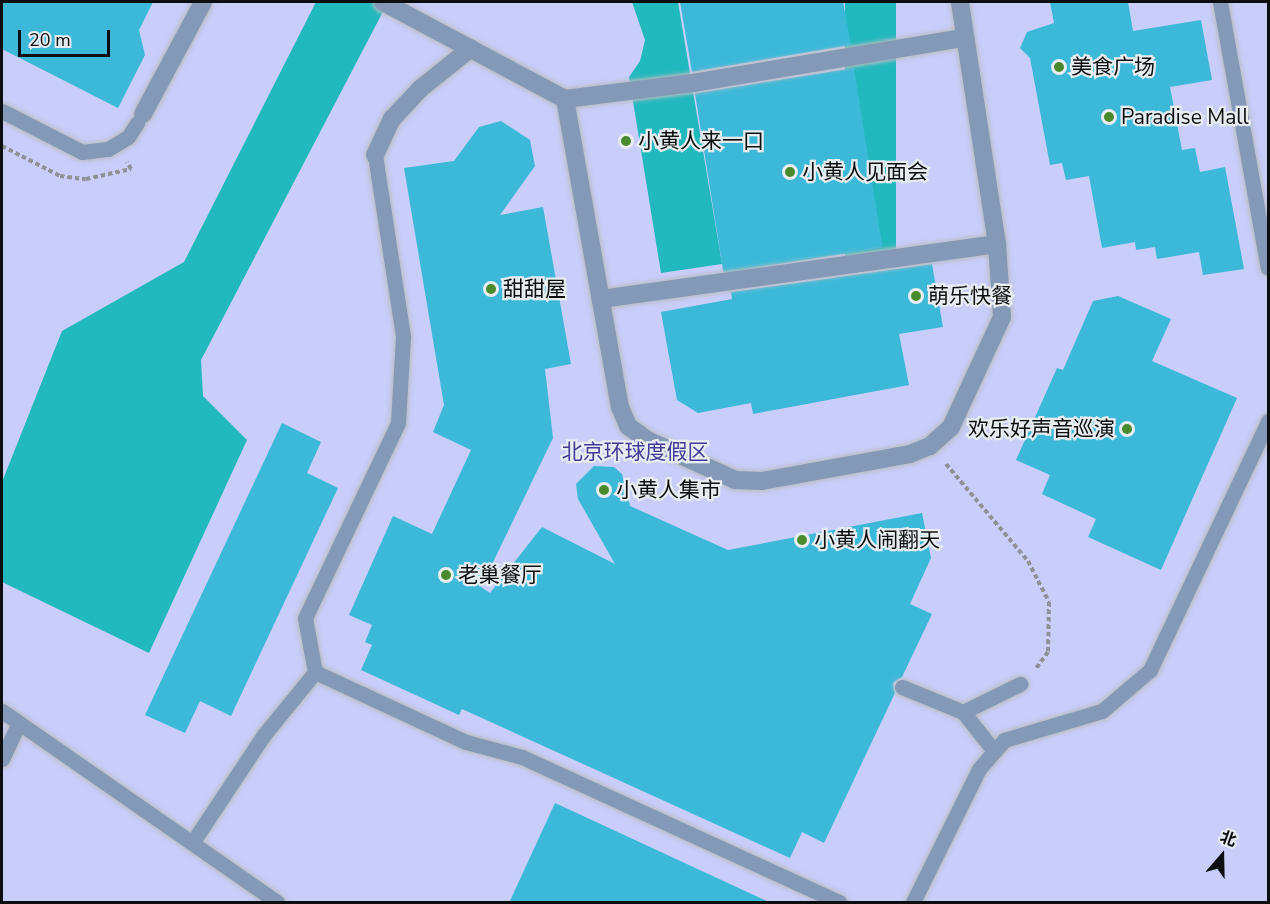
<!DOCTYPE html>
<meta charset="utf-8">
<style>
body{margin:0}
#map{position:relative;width:1270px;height:904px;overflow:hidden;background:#dadfe3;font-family:"Nunito Sans","Noto Sans SC",sans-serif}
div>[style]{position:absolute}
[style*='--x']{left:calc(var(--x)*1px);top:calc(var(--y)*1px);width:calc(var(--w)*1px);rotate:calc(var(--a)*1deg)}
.green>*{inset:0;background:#c8cdf9;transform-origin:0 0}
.water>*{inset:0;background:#22b9be;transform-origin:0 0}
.building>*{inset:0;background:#3cb9d9;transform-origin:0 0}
.path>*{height:4px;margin-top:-2px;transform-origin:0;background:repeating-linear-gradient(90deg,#8f9295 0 4.5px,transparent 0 7.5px)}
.roads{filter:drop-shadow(0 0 2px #b9bdc1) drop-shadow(0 0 2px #b9bdc1)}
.lane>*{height:15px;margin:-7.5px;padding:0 7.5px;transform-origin:7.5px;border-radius:7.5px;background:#8498b7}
.street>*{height:18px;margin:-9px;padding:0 9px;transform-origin:9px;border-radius:9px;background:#8498b7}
.dots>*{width:16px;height:16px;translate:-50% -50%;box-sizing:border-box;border:3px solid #e8edf0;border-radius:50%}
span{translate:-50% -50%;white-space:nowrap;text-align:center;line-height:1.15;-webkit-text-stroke:4.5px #e8edf0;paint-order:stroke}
.poi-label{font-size:21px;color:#0b0d0e}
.left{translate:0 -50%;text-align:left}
.right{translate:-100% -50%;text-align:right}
.park-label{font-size:21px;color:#3f3b97}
.frame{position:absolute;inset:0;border:3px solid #0b0d0e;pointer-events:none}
.north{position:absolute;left:1192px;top:826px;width:60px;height:60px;-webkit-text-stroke:4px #e8edf0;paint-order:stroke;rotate:20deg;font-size:16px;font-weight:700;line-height:24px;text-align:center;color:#0b0d0e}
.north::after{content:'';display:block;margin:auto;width:21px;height:27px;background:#0b0d0e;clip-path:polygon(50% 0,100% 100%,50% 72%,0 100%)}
.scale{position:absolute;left:18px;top:30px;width:92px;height:27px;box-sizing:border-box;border:3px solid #0b0d0e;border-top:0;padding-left:8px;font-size:18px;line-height:21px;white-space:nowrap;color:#0b0d0e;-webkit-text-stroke:4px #e8edf0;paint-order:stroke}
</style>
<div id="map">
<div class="green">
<div style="left:2px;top:2px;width:1266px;height:900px"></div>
</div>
<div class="water">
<div style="clip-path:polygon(316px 2px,388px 2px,201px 360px,203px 396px,247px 440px,149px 653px,2px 582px,2px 482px,62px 331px,184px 262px)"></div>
<div style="clip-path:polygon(632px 2px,678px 2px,722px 264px,661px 273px,629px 77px,640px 61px,645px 40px)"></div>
<div style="left:845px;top:2px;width:51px;height:255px"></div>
</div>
<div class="building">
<div style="clip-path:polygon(2px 2px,153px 2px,139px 30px,145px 55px,118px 108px,2px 49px)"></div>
<div style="clip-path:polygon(680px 2px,843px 2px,851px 45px,692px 72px)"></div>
<div style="clip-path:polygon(1050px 2px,1128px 2px,1133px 31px,1201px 20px,1212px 80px,1170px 87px,1182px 150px,1195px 148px,1200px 172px,1225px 167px,1244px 269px,1203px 275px,1199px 252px,1157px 259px,1155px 247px,1136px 250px,1135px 242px,1102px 248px,1089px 176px,1066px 180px,1062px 163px,1050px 165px,1030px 58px,1020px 48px,1027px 32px,1054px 23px)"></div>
<div style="left:854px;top:68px;width:182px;height:161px;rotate:81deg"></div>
<div style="clip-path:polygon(501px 121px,530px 140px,535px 166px,500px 215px,543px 207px,571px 364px,545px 369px,553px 438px,481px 587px,490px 593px,542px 527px,615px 564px,578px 499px,576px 484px,594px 466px,614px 467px,622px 474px,630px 506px,728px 550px,922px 513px,931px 558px,910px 604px,932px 614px,902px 677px,893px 683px,895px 693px,824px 843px,802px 832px,790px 858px,462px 709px,459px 715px,361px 670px,372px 645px,365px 642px,372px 625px,349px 615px,393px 516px,432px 534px,471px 450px,433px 432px,444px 405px,404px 168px,454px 161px,479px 127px)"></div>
<div style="clip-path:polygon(932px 264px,943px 327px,899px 334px,909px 385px,753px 414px,751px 403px,698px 413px,677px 400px,661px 312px,732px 299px,731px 292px)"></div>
<div style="clip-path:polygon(1118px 296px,1171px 319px,1152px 361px,1237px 398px,1161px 570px,1088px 537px,1096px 519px,1042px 494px,1050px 475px,1016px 460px,1057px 368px,1063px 370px,1093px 301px)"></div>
<div style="clip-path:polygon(282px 423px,321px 442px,307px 473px,338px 488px,231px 716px,200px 701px,185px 733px,145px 715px)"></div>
<div style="clip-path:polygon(555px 803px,771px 903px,509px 903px)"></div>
</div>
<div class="path">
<div style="--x:2;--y:146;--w:65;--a:27.3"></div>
<div style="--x:60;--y:176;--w:26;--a:7"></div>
<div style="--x:86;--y:179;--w:46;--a:-12.5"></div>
<div style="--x:131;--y:169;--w:8;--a:-120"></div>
<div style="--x:946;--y:464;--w:127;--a:49.8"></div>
<div style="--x:1028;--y:561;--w:46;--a:62.9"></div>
<div style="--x:1049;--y:602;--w:50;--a:91.1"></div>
<div style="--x:1048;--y:652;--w:22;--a:126"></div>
</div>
<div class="roads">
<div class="lane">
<div style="--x:1220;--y:2;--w:270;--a:79.8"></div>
<div style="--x:2;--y:111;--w:90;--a:27.1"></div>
<div style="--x:82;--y:152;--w:26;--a:-7"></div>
<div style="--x:108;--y:149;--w:23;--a:-31"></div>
<div style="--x:128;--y:137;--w:17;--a:-57"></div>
<div style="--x:315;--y:672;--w:166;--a:24.9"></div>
<div style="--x:466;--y:742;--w:58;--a:15"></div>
<div style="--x:522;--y:757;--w:349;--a:24.6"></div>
<div style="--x:902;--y:687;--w:66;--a:22.3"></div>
<div style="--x:963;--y:712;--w:50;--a:51.5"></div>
<div style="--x:2;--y:711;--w:335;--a:34.8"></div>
<div style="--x:963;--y:712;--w:64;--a:-26.2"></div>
<div style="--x:2;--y:759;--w:40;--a:-65"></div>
<div style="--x:192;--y:843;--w:128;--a:-56.4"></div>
<div style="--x:263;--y:736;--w:82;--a:-50.9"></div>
<div style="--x:315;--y:672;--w:55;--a:-100.5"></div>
<div style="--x:305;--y:618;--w:216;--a:-64.5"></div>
<div style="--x:398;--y:423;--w:87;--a:-86.7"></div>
<div style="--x:403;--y:336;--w:183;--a:-98.8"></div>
<div style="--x:913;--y:902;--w:148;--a:-63.6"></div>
<div style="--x:979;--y:769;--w:38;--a:-49"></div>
<div style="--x:1004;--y:740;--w:102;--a:-16.5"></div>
<div style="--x:1102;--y:711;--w:63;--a:-40.5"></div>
<div style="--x:1150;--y:670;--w:276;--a:-64.6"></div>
</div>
<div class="street">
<div style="--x:383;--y:2;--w:206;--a:28.1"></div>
<div style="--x:565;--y:99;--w:313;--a:79.9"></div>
<div style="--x:620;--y:407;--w:21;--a:67"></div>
<div style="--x:628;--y:426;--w:24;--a:36"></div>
<div style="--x:647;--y:440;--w:97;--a:24.4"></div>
<div style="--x:735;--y:480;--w:27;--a:2"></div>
<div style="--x:762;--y:481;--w:150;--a:-10.3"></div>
<div style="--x:910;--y:454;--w:22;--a:-22"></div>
<div style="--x:930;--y:446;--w:28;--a:-42"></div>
<div style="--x:951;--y:427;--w:121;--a:-65.1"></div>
<div style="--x:1002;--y:317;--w:73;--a:-93.9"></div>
<div style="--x:997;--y:244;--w:245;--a:-98.7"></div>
<div style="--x:565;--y:99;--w:129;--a:-7.1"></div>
<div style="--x:693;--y:83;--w:274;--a:-9.5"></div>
<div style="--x:143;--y:114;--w:127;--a:-61.8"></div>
<div style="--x:375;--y:155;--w:40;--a:-65"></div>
<div style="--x:392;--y:119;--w:41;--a:-47"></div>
<div style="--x:420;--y:89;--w:65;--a:-38.8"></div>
<div style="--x:601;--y:299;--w:400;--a:-7.9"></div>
</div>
</div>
<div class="dots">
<div style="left:1059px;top:67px;background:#488a2c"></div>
<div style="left:1109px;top:117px;background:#488a2c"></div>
<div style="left:626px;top:141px;background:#488a2c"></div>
<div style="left:790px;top:172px;background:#488a2c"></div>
<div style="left:491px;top:289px;background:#488a2c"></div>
<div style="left:916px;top:296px;background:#488a2c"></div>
<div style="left:1127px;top:429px;background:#488a2c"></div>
<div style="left:604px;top:490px;background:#488a2c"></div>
<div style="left:802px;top:540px;background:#488a2c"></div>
<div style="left:446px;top:575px;background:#488a2c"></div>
</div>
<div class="poi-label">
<span class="left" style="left:1071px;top:67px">美食广场</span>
<span class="left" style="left:1121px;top:117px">Paradise Mall</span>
<span class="left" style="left:638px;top:141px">小黄人来一口</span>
<span class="left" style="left:802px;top:172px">小黄人见面会</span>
<span class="left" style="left:503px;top:289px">甜甜屋</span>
<span class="left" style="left:928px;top:296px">萌乐快餐</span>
<span class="right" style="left:1115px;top:429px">欢乐好声音巡演</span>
<span class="left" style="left:616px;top:490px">小黄人集市</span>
<span class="left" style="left:814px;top:540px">小黄人闹翻天</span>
<span class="left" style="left:458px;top:575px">老巢餐厅</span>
</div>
<div class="park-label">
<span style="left:635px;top:452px">北京环球度假区</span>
</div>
<div class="frame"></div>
<div class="north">北</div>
<div class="scale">20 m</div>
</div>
